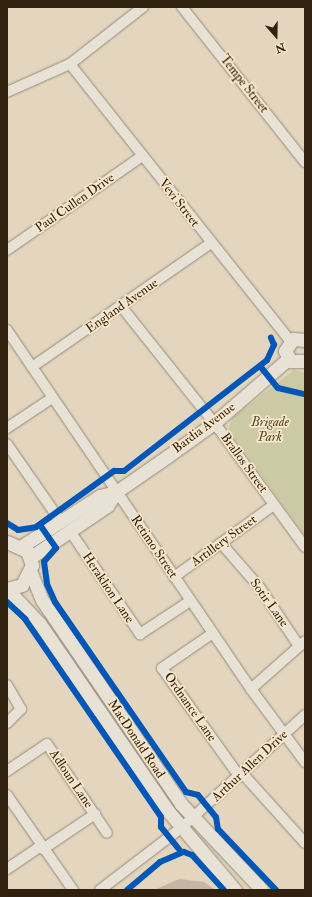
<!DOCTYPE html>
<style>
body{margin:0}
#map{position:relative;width:312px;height:897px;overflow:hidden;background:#e4d6be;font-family:"IM FELL Double Pica",serif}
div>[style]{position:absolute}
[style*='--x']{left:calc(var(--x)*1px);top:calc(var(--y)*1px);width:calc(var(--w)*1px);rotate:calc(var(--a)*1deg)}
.green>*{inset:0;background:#cbcaa4}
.building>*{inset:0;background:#c7b4a4}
.roads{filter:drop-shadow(0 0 1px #958b7c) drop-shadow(0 0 1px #958b7c)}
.minor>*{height:10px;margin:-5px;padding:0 5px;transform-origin:5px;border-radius:5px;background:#e8e1d5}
.tertiary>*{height:13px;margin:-6.5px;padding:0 6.5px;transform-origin:6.5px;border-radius:6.5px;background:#e8e1d5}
.cycleway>*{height:6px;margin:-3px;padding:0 3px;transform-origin:3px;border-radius:3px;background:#0057b8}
span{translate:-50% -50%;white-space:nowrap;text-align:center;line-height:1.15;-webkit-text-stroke:3.5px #f8e7ca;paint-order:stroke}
.street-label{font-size:13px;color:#312210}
.park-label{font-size:13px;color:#524a30;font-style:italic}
.frame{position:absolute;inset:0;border:8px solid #312210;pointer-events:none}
.north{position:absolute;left:256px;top:16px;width:40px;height:40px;-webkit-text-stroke:3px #f8e7ca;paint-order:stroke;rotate:160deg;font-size:11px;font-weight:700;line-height:16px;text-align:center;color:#312210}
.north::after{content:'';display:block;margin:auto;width:14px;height:18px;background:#312210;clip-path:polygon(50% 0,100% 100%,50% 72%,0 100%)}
</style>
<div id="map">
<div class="green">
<div style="clip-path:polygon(294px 370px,305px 373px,305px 536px,228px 429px,233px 417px)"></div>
</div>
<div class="building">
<div style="clip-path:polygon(179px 879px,204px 882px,215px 890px,154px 890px)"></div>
</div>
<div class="roads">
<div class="minor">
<div style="--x:182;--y:7;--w:198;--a:51.6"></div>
<div style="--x:70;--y:64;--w:354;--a:51.5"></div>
<div style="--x:7;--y:92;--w:69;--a:-24"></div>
<div style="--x:70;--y:64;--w:93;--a:-38"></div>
<div style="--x:7;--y:250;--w:165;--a:-34.8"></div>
<div style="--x:121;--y:306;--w:157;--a:51.5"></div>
<div style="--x:219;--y:429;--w:146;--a:53.9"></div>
<div style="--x:7;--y:330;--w:434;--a:55.8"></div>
<div style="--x:251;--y:689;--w:91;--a:53.5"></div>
<div style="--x:32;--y:367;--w:218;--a:-34.7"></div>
<div style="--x:7;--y:428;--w:54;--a:-33.7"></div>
<div style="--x:7;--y:444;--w:95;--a:55.3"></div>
<div style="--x:70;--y:531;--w:125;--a:55.8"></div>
<div style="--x:140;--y:634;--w:60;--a:-33.4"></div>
<div style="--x:221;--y:543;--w:60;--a:49.1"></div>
<div style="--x:260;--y:588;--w:70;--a:56.1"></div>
<div style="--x:174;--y:577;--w:123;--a:-35.8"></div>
<div style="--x:213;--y:633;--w:62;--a:145.5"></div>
<div style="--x:162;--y:668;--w:133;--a:54.5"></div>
<div style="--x:7;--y:685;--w:28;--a:60"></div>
<div style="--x:21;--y:709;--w:20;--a:135"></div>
<div style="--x:251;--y:689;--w:72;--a:-41.6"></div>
<div style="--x:7;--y:771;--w:48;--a:-34"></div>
<div style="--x:47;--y:744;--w:107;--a:56"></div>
<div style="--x:242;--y:773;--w:94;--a:48"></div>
<div style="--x:7;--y:795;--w:116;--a:55.2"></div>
<div style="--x:43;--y:849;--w:63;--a:-33.9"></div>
<div style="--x:7;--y:869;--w:41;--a:-34.1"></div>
<div style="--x:100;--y:890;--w:102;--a:-37.4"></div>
<div style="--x:181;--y:828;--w:168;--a:-42.3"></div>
</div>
<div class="tertiary">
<div style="--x:305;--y:340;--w:12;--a:-175"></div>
<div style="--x:293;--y:339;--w:14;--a:124"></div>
<div style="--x:285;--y:351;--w:12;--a:59"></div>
<div style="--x:291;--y:361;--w:14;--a:0"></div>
<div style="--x:7;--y:542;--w:22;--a:24"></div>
<div style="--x:27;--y:551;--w:15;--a:70"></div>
<div style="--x:32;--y:565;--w:22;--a:117"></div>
<div style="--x:22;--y:585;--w:16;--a:165"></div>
<div style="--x:22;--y:546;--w:93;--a:-32.7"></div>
<div style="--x:100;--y:496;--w:16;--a:-14"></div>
<div style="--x:116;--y:492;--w:63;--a:-34.7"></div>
<div style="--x:168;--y:456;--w:57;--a:-35.7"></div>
<div style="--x:214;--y:423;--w:98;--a:-40.9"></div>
<div style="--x:31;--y:557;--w:92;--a:-33.9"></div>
<div style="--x:107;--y:506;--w:17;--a:-57"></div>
<div style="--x:31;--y:573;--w:29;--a:68"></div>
<div style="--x:42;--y:600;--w:247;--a:55.7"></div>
<div style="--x:181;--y:804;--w:118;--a:46.7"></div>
<div style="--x:7;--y:589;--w:48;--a:46.7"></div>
<div style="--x:40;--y:624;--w:227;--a:55.6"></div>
<div style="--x:168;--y:811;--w:104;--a:49.7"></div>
</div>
</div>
<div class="cycleway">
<div style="--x:260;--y:366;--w:28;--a:51"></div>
<div style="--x:278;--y:388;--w:28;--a:13"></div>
<div style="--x:7;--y:523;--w:13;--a:32"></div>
<div style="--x:18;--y:530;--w:18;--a:-9"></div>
<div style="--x:36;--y:527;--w:96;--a:-35.7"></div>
<div style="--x:114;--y:471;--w:10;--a:0"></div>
<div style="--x:124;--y:471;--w:181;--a:-37.8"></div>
<div style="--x:267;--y:360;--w:17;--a:-65"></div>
<div style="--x:274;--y:345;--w:8;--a:-113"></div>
<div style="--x:40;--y:525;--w:28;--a:55"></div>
<div style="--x:56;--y:548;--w:18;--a:131"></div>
<div style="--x:44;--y:562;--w:22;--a:82"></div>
<div style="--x:47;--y:584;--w:20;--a:66"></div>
<div style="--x:55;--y:602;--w:231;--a:55.4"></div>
<div style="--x:186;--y:792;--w:12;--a:14"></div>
<div style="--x:198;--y:795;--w:28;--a:51"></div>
<div style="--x:216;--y:817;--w:12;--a:81"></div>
<div style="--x:218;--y:829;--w:84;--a:46.4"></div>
<div style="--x:7;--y:602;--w:25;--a:43"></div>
<div style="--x:25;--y:619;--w:240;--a:55.5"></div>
<div style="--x:161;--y:817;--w:10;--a:90"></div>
<div style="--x:161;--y:827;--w:32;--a:51"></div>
<div style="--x:127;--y:890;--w:43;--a:-40.3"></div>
<div style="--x:160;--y:862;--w:26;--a:-23"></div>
<div style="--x:184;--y:852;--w:9;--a:21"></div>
<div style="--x:192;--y:855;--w:47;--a:47.6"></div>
</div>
<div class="street-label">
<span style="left:244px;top:84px;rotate:52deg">Tempe Street</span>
<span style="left:75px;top:203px;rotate:-35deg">Paul Cullen Drive</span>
<span style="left:179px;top:203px;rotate:52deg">Vevi Street</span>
<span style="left:122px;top:306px;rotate:-35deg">England Avenue</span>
<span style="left:204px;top:428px;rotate:-37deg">Bardia Avenue</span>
<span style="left:244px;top:463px;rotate:54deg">Brallos Street</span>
<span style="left:224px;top:541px;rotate:-36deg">Artillery Street</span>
<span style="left:154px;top:547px;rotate:56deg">Retimo Street</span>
<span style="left:108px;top:588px;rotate:56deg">Heraklion Lane</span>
<span style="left:269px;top:603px;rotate:54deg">Sotir Lane</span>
<span style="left:190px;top:707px;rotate:55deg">Ordnance Lane</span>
<span style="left:136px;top:739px;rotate:56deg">MacDonald Road</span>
<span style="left:250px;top:766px;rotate:-43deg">Arthur Allen Drive</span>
<span style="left:71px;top:779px;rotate:56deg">Adloun Lane</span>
</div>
<div class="park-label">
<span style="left:270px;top:430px">Brigade<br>Park</span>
</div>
<div class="frame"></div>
<div class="north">N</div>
</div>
